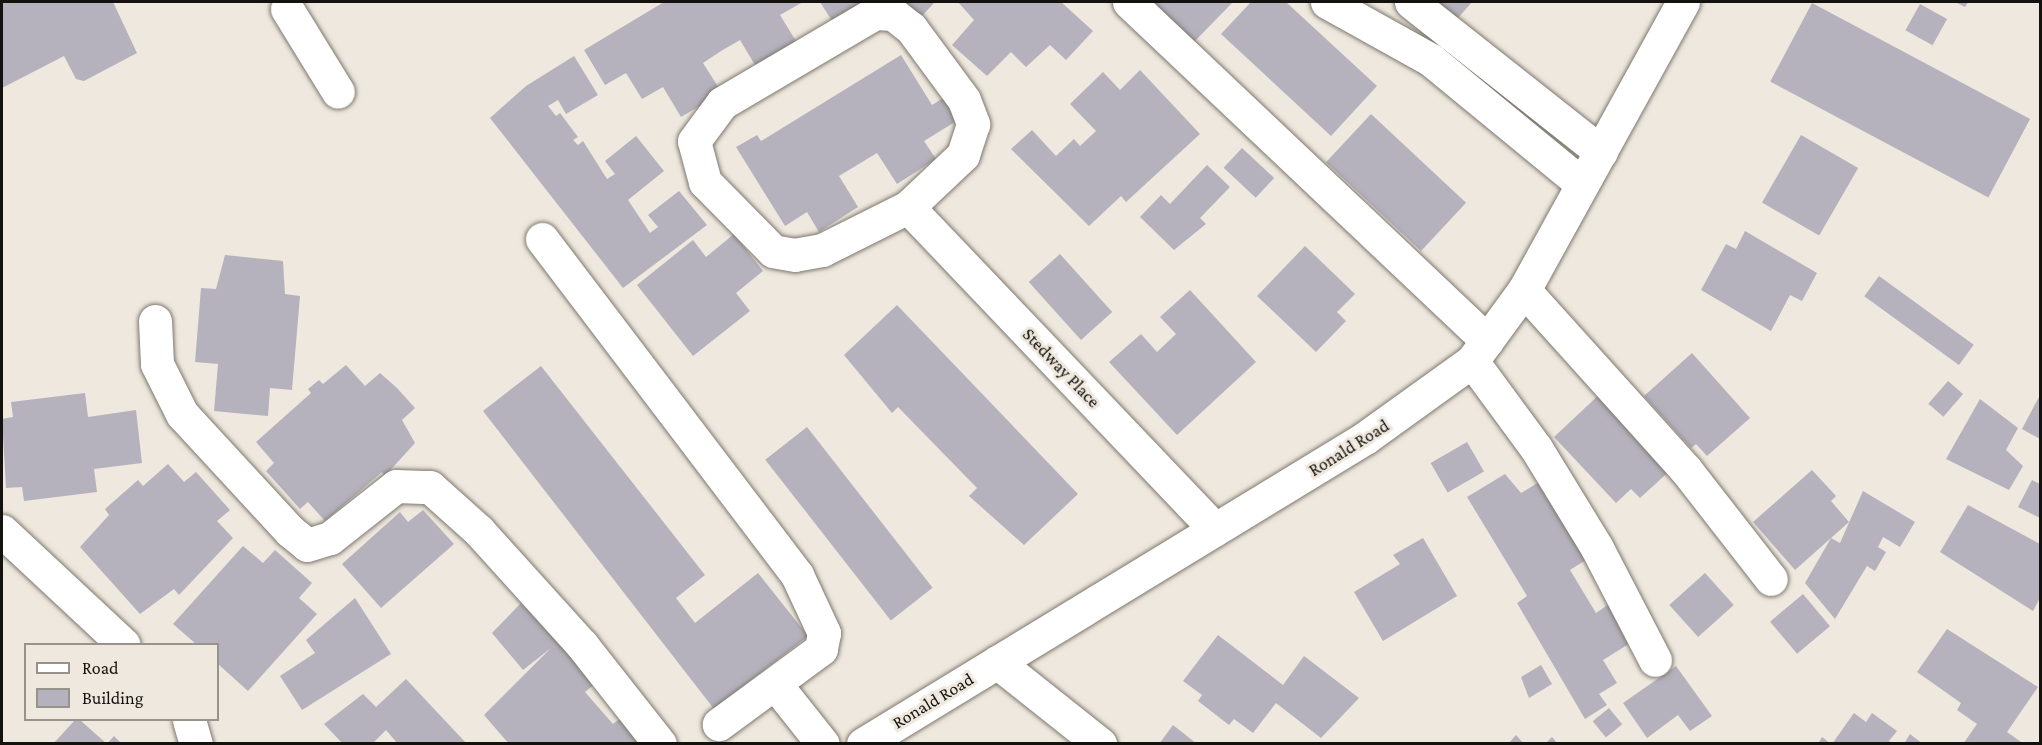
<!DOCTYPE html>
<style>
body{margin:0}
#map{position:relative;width:2042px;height:745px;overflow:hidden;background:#efe8de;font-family:"Crimson Pro",serif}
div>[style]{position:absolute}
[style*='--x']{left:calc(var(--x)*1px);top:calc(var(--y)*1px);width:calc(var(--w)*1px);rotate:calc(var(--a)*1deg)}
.building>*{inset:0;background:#b5b2bd;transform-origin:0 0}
.roads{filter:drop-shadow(0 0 2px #7d776e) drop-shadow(0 0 2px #7d776e)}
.minor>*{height:33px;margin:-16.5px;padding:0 16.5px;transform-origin:16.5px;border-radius:16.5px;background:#fff}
span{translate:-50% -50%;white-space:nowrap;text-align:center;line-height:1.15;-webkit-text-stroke:6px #efe8de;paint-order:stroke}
.street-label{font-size:18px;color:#14120e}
.frame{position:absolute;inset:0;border:3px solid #14120e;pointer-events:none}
.legend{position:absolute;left:24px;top:643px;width:195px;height:78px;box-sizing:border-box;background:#efe8de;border:2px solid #97928b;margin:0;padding:8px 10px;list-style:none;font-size:18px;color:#14120e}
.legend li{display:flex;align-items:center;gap:12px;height:30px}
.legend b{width:30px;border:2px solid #97928b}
</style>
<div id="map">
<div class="building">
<div style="clip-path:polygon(2px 2px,113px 2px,137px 53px,84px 81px,76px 79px,64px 56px,2px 88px)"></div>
<div style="clip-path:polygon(664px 2px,803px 2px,780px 15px,799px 46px,758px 70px,740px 40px,721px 51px,703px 63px,722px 93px,681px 117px,663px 87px,642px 99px,626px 73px,605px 85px,584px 50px)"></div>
<div style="clip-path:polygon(820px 2px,871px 2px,834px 24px)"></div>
<div style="clip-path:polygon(902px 2px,935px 2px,921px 17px)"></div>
<div style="clip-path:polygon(958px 2px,1061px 2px,1093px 31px,1066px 60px,1050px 45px,1026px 67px,1011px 52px,987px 76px,952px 45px,974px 20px)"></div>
<div style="clip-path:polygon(1151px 2px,1233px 2px,1194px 42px)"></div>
<div style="clip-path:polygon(1251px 2px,1286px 2px,1377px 86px,1331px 136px,1221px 34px)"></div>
<div style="clip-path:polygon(1437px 2px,1472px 2px,1458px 18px)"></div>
<div style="clip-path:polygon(1955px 2px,1968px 2px,1965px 7px)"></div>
<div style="left:1812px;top:3px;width:247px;height:89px;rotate:28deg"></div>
<div style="left:1920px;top:4px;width:31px;height:30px;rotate:29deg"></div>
<div style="clip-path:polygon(901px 55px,932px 105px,948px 95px,963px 117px,924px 141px,936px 159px,897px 184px,877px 153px,839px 176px,858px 207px,819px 232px,807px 212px,785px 226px,736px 147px,757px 135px,761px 141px)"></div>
<div style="clip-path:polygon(574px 56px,598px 95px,566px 114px,558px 100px,548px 106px,556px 116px,560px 113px,578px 137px,573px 140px,578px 145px,583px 141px,607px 179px,615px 174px,605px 161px,636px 136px,664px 171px,628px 200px,650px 233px,658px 227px,648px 215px,679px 191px,707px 225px,623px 288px,490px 118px,526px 86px)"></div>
<div style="clip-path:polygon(1140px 70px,1200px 134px,1126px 202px,1121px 196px,1089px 226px,1011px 149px,1032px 130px,1056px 156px,1074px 139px,1080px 146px,1096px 131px,1070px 104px,1103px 72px,1120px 90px)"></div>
<div style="left:1371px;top:114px;width:130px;height:66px;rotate:43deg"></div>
<div style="left:1801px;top:135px;width:66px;height:78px;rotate:30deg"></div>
<div style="left:1242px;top:148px;width:44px;height:27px;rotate:43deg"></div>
<div style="clip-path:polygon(1207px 165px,1230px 187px,1200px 218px,1206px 224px,1174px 250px,1140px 217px,1161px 195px,1170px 204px)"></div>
<div style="clip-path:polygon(1745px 231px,1817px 273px,1802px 301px,1790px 295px,1771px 331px,1701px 290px,1726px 244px,1736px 249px)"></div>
<div style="clip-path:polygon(734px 234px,763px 271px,736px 293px,750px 311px,693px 356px,637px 285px,693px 240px,706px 257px)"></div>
<div style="clip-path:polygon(1305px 246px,1355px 294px,1337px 312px,1346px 321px,1316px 352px,1257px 296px)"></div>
<div style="left:1060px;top:254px;width:78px;height:42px;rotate:48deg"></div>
<div style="clip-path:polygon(225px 255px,283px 261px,285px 294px,300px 296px,292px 390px,270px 388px,268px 416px,214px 411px,218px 364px,195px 362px,201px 288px,216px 289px)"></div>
<div style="left:1879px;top:276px;width:117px;height:25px;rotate:36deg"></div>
<div style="clip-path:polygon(1190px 290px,1256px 362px,1177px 435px,1109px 362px,1141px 334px,1157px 352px,1176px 334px,1160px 317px)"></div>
<div style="clip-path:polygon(897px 305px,1078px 494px,1024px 545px,969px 496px,977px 488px,898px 407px,892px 413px,844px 355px)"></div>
<div style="clip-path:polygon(1692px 353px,1750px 418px,1707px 456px,1696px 444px,1691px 448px,1644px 396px)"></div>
<div style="clip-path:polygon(346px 365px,365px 386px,380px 373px,397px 388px,415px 408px,402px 420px,415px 443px,385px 476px,382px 472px,325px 521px,308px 502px,300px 509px,266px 471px,274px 463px,256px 442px,311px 393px,308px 389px,319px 380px,323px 384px)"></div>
<div style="clip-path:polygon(541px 366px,705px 575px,676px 598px,695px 623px,758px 573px,808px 636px,714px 709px,483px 411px)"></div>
<div style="left:1948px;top:381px;width:20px;height:30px;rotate:41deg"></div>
<div style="clip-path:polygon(1603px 391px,1674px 467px,1640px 498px,1631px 489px,1616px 503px,1554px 437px)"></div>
<div style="clip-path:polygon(85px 393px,88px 417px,136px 410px,142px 463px,94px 469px,97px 492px,24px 501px,22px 487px,6px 488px,2px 419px,13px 417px,11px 402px)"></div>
<div style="clip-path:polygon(2040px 395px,2040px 439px,2022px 429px)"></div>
<div style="clip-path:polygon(1980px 399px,2018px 428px,2006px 450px,2023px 466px,2009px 490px,1946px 459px)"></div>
<div style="left:807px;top:427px;width:204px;height:53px;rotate:52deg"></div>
<div style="left:1467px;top:442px;width:34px;height:42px;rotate:60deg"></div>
<div style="clip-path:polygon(168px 464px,184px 482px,196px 472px,230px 510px,217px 521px,233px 538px,179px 595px,174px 589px,140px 614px,80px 547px,109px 515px,105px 509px,138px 480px,143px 486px)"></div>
<div style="clip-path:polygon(1812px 470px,1836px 496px,1831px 501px,1849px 522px,1795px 570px,1753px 522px)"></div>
<div style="clip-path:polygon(1505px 474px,1521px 493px,1544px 479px,1589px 558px,1570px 570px,1596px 613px,1609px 604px,1632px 642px,1603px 660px,1617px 683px,1599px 694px,1607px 705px,1585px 719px,1517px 603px,1527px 596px,1467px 497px)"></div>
<div style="clip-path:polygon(2032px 480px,2040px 484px,2040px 518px,2018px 507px)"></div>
<div style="clip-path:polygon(1863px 491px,1915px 522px,1900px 547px,1883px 537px,1878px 547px,1886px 552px,1875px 571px,1867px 566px,1835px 619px,1805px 583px,1831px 538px,1840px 543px)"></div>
<div style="clip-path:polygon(1968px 505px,2040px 544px,2040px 598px,2033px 611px,1940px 552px)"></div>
<div style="clip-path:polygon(423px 510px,454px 544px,381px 608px,342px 564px,400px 512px,408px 522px)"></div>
<div style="clip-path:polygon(1423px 538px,1457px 596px,1383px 641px,1354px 592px,1400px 564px,1393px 555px)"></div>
<div style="clip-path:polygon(243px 546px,263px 563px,275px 550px,312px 583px,299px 598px,317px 614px,248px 691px,218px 664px,218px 644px,196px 644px,173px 624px)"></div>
<div style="left:1705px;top:573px;width:43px;height:48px;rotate:48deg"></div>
<div style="left:1803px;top:594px;width:42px;height:43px;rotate:50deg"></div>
<div style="clip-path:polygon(355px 598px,391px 654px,302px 710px,280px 676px,315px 653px,306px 640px)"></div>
<div style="clip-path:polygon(521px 603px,596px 683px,585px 692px,613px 724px,626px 714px,651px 744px,509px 744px,484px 715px,551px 648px,523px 670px,492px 633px)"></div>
<div style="clip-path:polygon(1947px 629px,2038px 687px,2007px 732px,2024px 744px,1963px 744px,1977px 724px,1957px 710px,1961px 703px,1917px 672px)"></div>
<div style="clip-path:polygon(1218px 635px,1283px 685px,1304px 656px,1359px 698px,1321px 738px,1276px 703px,1253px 733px,1234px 719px,1229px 725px,1198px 701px,1202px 695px,1183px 681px)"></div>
<div style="clip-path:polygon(1541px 665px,1552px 684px,1529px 698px,1521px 677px)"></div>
<div style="clip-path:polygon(1676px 666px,1712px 716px,1690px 731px,1678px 715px,1647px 738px,1623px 703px)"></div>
<div style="clip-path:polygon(406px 679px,467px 744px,398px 744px,386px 730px,372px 744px,343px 744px,324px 724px,363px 694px,376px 707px)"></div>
<div style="left:1609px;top:708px;width:21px;height:21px;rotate:51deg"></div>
<div style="clip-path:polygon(1854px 713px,1866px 722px,1872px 713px,1897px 731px,1889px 741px,1893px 744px,1832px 744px)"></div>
<div style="clip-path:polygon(75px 720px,80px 720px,107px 744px,53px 744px)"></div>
<div style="clip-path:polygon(1173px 725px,1197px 744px,1159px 744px)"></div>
<div style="clip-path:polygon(1910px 734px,1923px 744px,1904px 744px)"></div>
<div style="clip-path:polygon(1516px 735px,1524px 744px,1508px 744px)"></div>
<div style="clip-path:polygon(114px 736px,122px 744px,107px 744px)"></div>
<div style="clip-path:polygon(1552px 737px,1558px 744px,1545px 744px)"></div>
<div style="clip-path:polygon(1822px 737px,1831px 744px,1818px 744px)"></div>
</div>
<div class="roads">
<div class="minor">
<div style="--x:1129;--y:2;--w:493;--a:43.4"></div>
<div style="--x:1327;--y:2;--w:119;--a:29.1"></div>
<div style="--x:1431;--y:60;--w:195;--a:39.4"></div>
<div style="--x:1411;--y:2;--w:242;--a:38.3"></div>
<div style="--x:287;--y:9;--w:97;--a:58.4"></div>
<div style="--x:875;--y:13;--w:18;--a:3"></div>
<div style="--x:893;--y:14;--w:23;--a:38"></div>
<div style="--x:911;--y:28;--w:89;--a:53.6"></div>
<div style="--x:964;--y:100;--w:26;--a:69"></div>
<div style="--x:973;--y:124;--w:33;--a:108"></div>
<div style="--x:963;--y:155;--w:76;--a:136.6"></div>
<div style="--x:908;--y:207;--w:96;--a:153.4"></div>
<div style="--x:822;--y:250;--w:27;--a:170"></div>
<div style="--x:795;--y:255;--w:22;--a:-170"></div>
<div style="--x:773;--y:251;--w:97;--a:-134.6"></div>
<div style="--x:705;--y:182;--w:42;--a:-105"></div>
<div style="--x:694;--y:141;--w:47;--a:-53.6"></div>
<div style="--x:722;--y:103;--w:178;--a:-30.5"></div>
<div style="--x:908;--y:207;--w:445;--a:46.4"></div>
<div style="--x:542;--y:239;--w:422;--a:52.8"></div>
<div style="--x:797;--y:575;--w:64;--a:65"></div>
<div style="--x:824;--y:633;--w:16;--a:101"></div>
<div style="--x:821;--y:649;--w:127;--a:143.7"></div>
<div style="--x:1524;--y:290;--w:242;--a:48"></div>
<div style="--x:1686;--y:470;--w:138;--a:52.1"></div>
<div style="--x:155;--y:321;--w:43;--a:87.3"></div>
<div style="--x:157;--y:364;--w:56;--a:63.4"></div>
<div style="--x:182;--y:414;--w:159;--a:47.3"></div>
<div style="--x:290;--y:531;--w:22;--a:39"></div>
<div style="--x:307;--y:545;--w:24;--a:-17"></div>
<div style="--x:330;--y:538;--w:84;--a:-38.2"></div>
<div style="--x:396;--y:486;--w:34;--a:2"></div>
<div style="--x:430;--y:487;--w:66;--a:41.9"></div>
<div style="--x:479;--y:531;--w:154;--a:47.9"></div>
<div style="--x:582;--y:645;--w:126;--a:51.8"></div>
<div style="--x:1472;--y:361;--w:108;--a:53.7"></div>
<div style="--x:1536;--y:448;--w:117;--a:58.6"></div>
<div style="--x:1597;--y:548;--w:126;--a:62.6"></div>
<div style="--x:2;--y:531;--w:166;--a:43"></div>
<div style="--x:997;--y:662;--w:132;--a:38.5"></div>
<div style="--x:776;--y:685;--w:75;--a:51.5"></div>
<div style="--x:189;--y:720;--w:25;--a:74"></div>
<div style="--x:863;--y:744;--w:588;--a:-31.36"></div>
<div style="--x:1365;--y:438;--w:132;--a:-35.7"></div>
<div style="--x:1472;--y:361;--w:88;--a:-53.8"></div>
<div style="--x:1524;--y:290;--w:329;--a:-61.1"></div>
</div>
</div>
<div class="street-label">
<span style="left:1061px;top:368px;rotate:46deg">Stedway Place</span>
<span style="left:1349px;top:448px;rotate:-32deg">Ronald Road</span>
<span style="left:933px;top:701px;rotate:-31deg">Ronald Road</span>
</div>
<div class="frame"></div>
<ul class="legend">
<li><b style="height:8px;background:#fff"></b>Road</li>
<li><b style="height:16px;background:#b5b2bd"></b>Building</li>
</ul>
</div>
